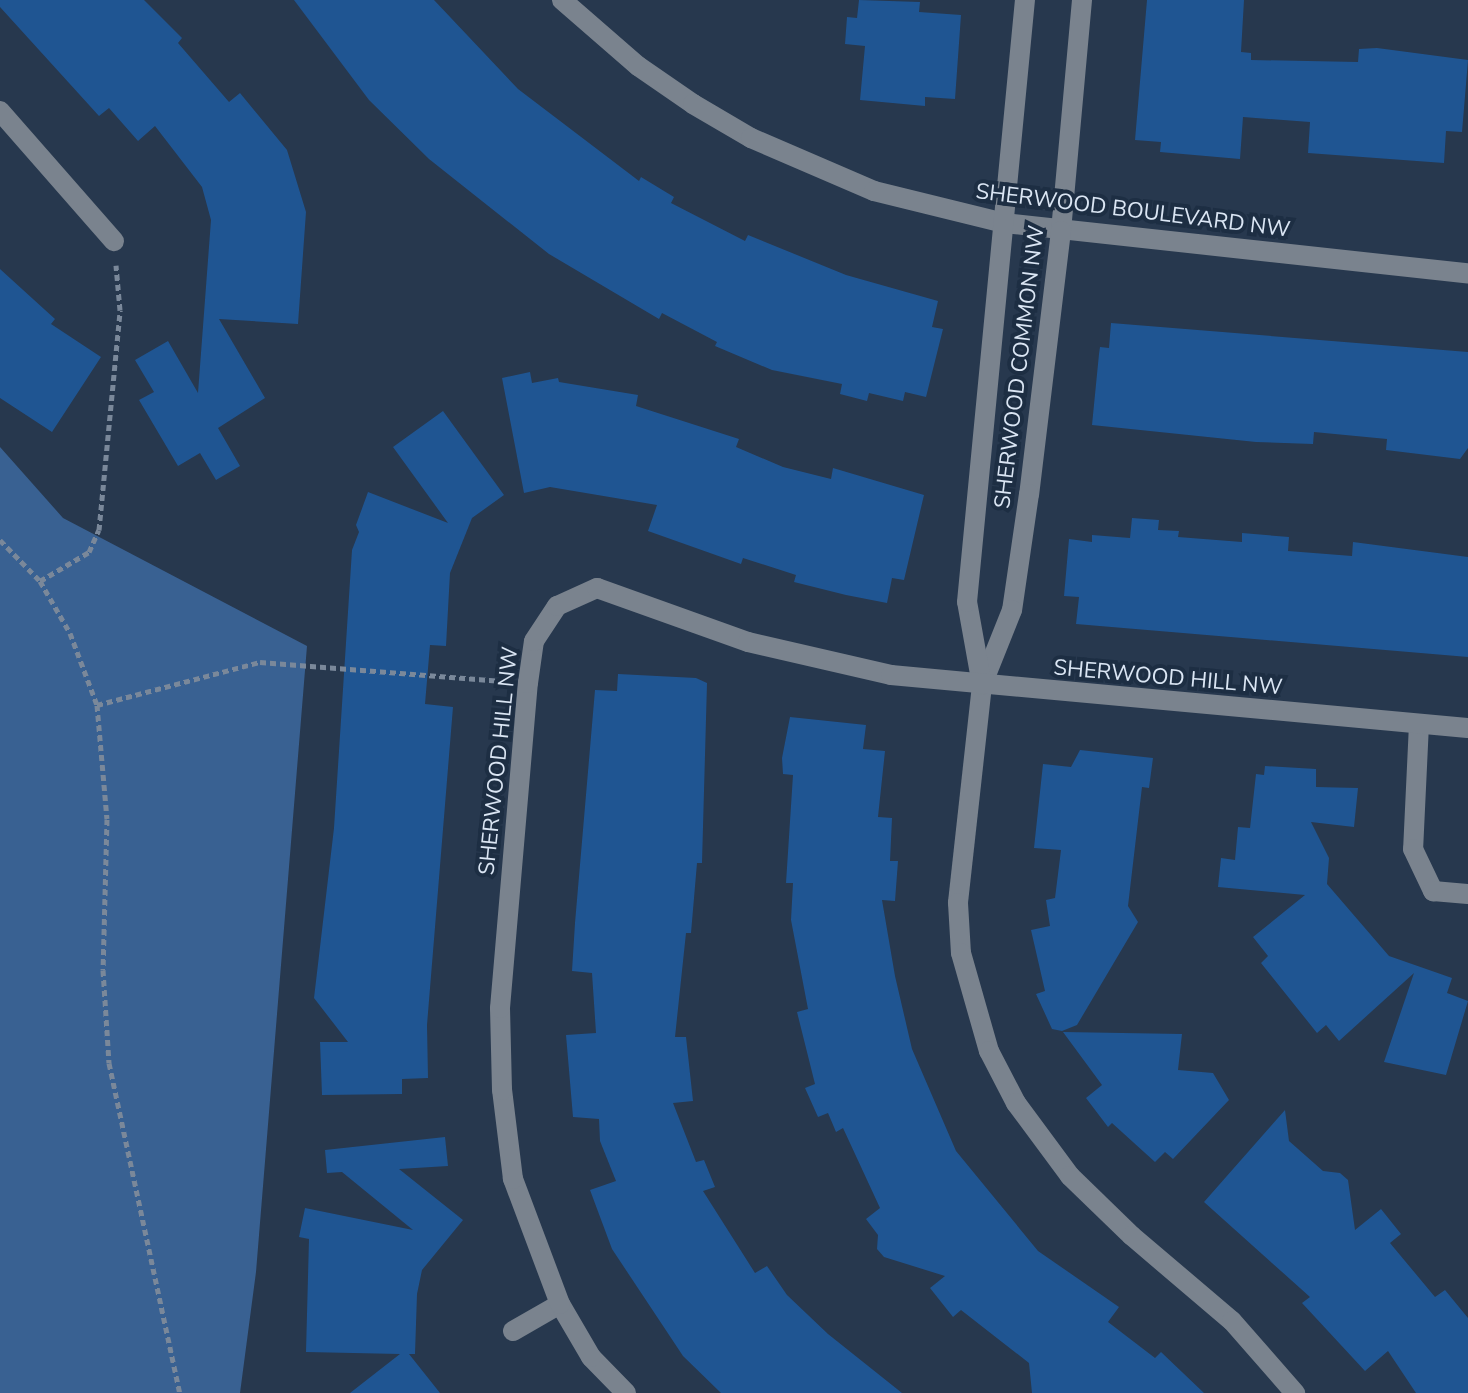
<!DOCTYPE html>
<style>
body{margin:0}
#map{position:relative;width:1468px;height:1393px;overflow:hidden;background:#27384e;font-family:"Nunito Sans",sans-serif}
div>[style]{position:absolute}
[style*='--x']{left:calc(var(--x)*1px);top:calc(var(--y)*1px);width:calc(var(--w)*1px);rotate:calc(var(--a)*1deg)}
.green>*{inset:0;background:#396192}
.building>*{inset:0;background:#1f5592}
.path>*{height:5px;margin-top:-2.5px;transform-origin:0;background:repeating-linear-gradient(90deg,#7a889a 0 6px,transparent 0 10px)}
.minor>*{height:20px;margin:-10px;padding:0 10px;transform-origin:10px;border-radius:10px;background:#7a838e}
span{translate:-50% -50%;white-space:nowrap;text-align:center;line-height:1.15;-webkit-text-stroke:8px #1d2e43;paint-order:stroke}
.street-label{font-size:22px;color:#dbe6f4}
</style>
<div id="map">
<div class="green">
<div style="clip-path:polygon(0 447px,63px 518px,307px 646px,256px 1272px,240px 1393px,0 1393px)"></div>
</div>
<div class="building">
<div style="clip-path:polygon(0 0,144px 0,182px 38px,178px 43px,229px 102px,240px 93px,287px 150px,306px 212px,298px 324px,219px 319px,265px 398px,218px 428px,240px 466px,216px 480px,200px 453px,178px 466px,139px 400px,154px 392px,135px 360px,168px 341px,198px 393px,211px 220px,202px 187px,155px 126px,138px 141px,109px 108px,99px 116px,0 7px)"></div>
<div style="clip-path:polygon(294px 0,434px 0,518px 89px,639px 181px,641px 177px,674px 197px,671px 203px,745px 241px,748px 235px,846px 275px,938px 301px,932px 327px,943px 329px,926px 397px,905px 392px,903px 401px,869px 393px,867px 401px,840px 394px,842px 384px,772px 370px,715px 346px,717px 342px,662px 313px,659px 319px,549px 254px,429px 159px,369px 100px)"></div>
<div style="clip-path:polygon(859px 0,920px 2px,919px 12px,961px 15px,955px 99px,925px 97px,925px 106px,860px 100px,865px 46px,845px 44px,847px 17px,857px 18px)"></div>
<div style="clip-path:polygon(1147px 0,1244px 0,1241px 52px,1251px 53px,1251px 60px,1358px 62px,1359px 49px,1377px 48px,1468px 60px,1462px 132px,1446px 131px,1444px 163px,1308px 153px,1310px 122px,1243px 117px,1240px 159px,1160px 152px,1161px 142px,1135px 140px)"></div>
<div style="clip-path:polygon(0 269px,55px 319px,51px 324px,101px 357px,52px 432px,0 398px)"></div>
<div style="clip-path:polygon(1111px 323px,1468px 352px,1468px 448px,1460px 459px,1386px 450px,1387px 439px,1314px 432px,1313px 444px,1256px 442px,1092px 425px,1099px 354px,1100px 347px,1109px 348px)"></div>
<div style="clip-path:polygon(530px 372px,532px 383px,558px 378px,559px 382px,638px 395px,636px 406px,739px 439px,736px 447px,783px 467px,831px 479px,833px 468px,924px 495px,904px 580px,892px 578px,887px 603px,846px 595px,794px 582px,796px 575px,743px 558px,741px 564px,648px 531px,657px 505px,550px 487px,524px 493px,502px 378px)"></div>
<div style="clip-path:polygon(443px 411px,504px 495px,472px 518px,450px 573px,446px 646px,430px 645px,425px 704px,453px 707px,427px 1025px,428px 1078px,402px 1079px,402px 1094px,322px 1095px,320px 1042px,348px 1042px,314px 998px,334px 828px,352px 550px,359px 532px,356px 525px,368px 492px,448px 523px,393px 447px)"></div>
<div style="clip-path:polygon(1132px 518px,1159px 520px,1158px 530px,1179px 531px,1178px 537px,1242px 542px,1242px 533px,1289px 537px,1288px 551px,1352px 556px,1353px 542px,1468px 557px,1468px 657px,1076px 624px,1079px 597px,1064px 596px,1069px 539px,1092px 542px,1092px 535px,1130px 538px)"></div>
<div style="clip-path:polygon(618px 674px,696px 678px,707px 683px,702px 863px,697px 863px,691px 933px,686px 933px,675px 1037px,686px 1037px,693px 1101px,673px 1103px,696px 1162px,704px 1160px,715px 1187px,703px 1191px,755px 1273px,767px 1266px,787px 1295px,828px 1334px,902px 1393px,721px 1393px,683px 1356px,612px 1249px,590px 1190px,616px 1181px,600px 1141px,599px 1119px,573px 1117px,566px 1035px,596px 1033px,592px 973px,572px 971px,575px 923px,595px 690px,617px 691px)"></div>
<div style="clip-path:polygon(790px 717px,866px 725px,863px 749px,885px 751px,878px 817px,892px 818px,890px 861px,898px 861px,895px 901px,882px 900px,895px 976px,912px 1049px,956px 1151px,1038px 1251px,1119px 1307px,1108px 1322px,1155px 1358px,1161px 1352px,1204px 1393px,1032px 1393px,1029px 1363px,961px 1310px,953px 1317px,930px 1288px,945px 1276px,884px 1257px,877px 1249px,878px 1235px,866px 1219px,880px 1208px,843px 1128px,836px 1132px,828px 1113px,818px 1117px,805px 1088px,815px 1084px,797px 1012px,808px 1009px,791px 920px,793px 883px,786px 883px,793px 775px,783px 774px,782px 758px)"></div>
<div style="clip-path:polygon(1080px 750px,1153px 758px,1149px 788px,1142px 787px,1128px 906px,1138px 922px,1077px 1025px,1062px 1031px,1052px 1029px,1036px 994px,1045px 991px,1031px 930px,1050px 926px,1046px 900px,1055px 898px,1061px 850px,1034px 848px,1043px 764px,1071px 767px)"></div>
<div style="clip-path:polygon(1265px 766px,1316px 769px,1316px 787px,1358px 788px,1354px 827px,1311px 822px,1329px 858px,1327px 884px,1389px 956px,1452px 978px,1447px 993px,1468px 1001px,1446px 1075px,1384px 1062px,1414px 973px,1339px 1041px,1326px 1025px,1317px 1033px,1261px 963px,1268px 956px,1253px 937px,1305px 895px,1218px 887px,1221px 858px,1235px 860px,1238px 827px,1250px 828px,1256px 774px,1264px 775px)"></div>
<div style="clip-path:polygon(1063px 1032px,1182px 1034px,1178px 1070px,1213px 1073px,1229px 1100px,1173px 1159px,1165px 1152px,1155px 1162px,1112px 1123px,1108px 1127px,1086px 1098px,1102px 1085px)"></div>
<div style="clip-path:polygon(1285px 1110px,1289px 1141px,1323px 1171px,1340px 1173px,1348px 1180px,1355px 1230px,1381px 1209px,1401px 1234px,1390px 1243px,1435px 1297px,1445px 1290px,1468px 1318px,1468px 1393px,1416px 1393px,1388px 1351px,1365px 1371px,1302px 1303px,1310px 1297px,1204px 1202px)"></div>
<div style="clip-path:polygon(445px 1137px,448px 1166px,399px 1169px,463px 1220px,422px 1270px,417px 1294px,415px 1354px,409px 1354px,440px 1393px,350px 1393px,400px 1354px,306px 1352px,309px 1239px,299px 1237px,305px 1208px,413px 1230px,342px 1172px,327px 1173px,325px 1150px)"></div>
</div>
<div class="path">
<div style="--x:0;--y:540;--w:57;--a:45.7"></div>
<div style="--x:40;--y:581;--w:60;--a:60"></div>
<div style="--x:70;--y:633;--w:77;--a:69.4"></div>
<div style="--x:97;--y:705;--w:114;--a:85"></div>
<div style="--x:107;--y:819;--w:151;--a:91.5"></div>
<div style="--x:103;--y:970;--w:93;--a:86.3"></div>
<div style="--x:109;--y:1063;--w:338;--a:77.9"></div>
<div style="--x:40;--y:581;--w:57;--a:-30.6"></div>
<div style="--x:89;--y:552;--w:24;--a:-66"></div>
<div style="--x:99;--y:530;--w:221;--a:-84.5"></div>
<div style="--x:120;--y:310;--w:45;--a:-95.1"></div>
<div style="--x:97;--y:705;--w:169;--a:-14.8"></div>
<div style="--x:260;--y:662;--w:243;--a:4.5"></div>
</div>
<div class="minor">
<div style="--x:562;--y:0;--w:101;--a:41"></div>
<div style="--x:638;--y:66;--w:67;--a:34.6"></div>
<div style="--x:693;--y:104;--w:67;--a:30.4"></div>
<div style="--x:751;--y:138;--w:134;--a:23.3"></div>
<div style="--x:874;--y:191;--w:134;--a:13.8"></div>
<div style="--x:1004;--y:223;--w:467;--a:6.2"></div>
<div style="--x:1082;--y:0;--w:232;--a:95.2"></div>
<div style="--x:1061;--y:231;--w:265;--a:96.9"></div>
<div style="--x:1029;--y:494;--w:117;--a:98.3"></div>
<div style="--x:1012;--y:610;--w:81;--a:111.8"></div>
<div style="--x:982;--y:685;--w:219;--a:96.3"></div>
<div style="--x:958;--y:903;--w:50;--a:86.6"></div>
<div style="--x:961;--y:953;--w:102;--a:74.1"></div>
<div style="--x:989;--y:1051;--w:59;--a:62.6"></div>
<div style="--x:1016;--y:1103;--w:91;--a:53.5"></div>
<div style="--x:1070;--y:1176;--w:86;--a:44.1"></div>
<div style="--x:1132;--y:1236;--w:131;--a:40.4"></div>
<div style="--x:1232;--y:1321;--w:96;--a:48.8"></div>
<div style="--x:0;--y:111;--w:173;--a:48.8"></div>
<div style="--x:982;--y:685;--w:84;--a:-100.2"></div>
<div style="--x:967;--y:602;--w:605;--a:-84.5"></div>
<div style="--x:1419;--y:724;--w:125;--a:92.7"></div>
<div style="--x:1413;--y:849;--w:47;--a:64.5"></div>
<div style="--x:1433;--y:891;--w:35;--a:5"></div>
<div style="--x:513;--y:1331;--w:54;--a:-29.9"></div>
<div style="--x:626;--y:1393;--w:50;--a:-134.2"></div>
<div style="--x:591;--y:1357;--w:61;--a:-120.3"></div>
<div style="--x:560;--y:1304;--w:134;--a:-110.6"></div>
<div style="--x:513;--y:1179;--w:90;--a:-97"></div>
<div style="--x:502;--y:1090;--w:82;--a:-91.4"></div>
<div style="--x:500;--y:1008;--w:326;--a:-85.1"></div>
<div style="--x:528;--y:683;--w:42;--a:-81.9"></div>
<div style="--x:534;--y:641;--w:42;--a:-56.7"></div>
<div style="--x:557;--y:606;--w:44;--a:-24.2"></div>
<div style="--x:597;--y:588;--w:160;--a:19.7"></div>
<div style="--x:748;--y:642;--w:147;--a:13"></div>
<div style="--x:891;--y:675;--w:579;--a:5.25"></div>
</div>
<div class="street-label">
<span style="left:1133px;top:211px;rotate:7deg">SHERWOOD BOULEVARD NW</span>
<span style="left:1020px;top:367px;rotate:-83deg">SHERWOOD COMMON NW</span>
<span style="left:1168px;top:678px;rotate:5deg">SHERWOOD HILL NW</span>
<span style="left:499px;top:761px;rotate:-84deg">SHERWOOD HILL NW</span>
</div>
</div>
